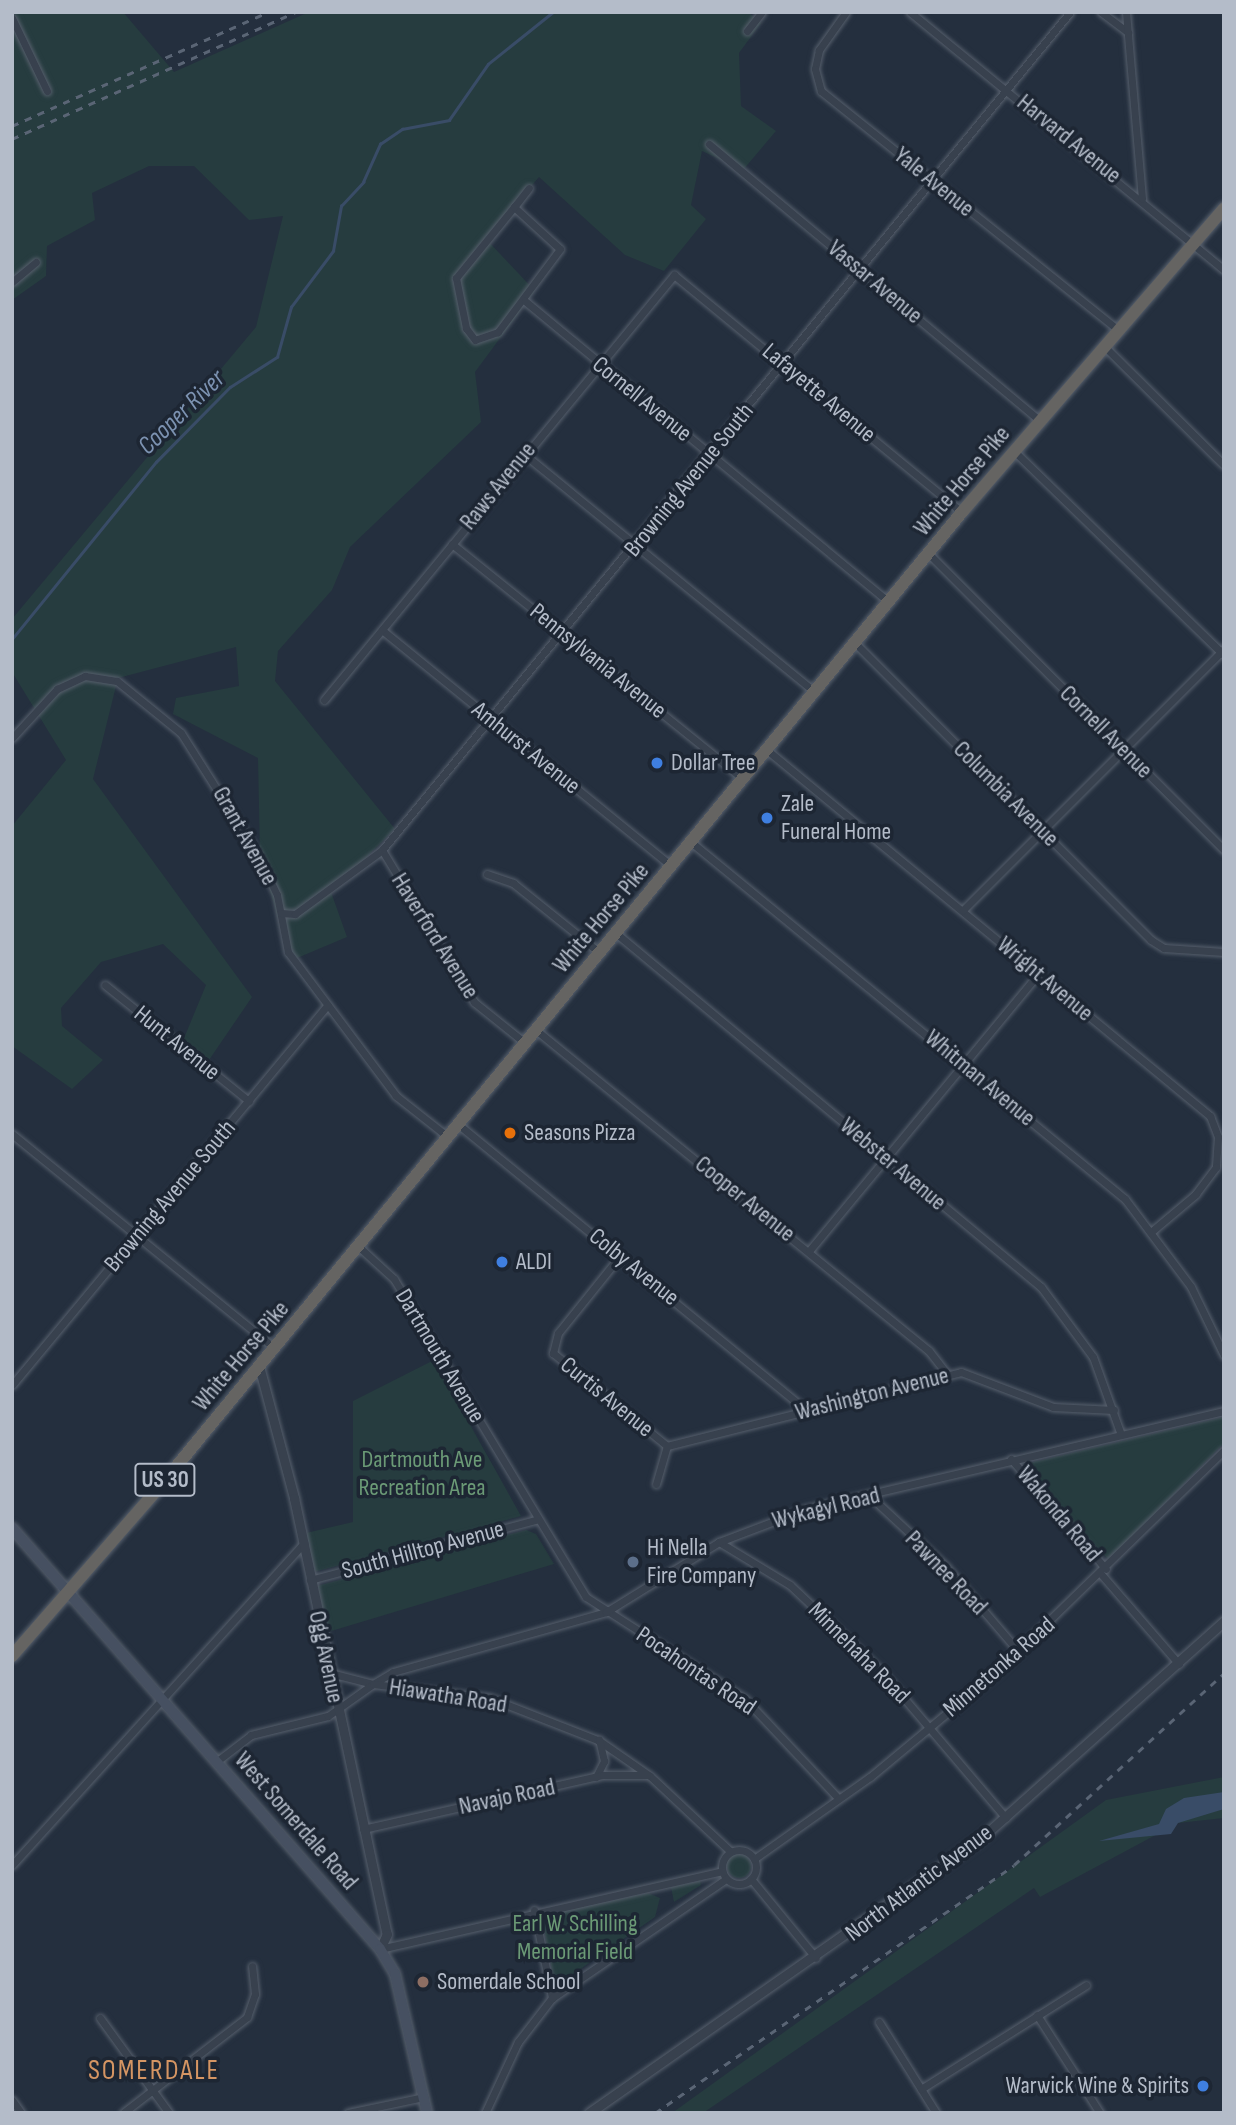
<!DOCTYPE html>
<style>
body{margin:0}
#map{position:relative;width:1236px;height:2125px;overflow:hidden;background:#242f3e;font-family:"Sofia Sans Condensed",sans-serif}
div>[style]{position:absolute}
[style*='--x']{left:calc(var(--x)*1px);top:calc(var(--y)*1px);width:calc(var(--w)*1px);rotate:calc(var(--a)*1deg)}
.green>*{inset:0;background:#263c3f}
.round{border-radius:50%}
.water>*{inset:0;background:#394c67}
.stream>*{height:2.5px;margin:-1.25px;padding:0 1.25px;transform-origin:1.25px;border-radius:1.25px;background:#394c67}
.roads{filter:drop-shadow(0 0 2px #565f6c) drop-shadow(0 0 2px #565f6c)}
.minor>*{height:7px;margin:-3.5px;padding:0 3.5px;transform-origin:3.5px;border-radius:3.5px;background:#38414e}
.minor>.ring{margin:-3.5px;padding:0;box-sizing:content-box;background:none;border:7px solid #38414e;border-radius:50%}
.tertiary>*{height:9px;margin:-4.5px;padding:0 4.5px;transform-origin:4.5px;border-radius:4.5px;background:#38414e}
.secondary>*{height:10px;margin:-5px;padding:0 5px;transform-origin:5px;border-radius:5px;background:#465061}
.trunk>*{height:12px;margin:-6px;padding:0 6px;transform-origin:6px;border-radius:6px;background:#656462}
.rail>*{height:2.5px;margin-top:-1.25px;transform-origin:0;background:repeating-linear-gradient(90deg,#5a6575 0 7px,transparent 0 14px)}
.dots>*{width:19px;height:19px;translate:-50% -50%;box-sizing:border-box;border:4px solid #1d2633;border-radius:50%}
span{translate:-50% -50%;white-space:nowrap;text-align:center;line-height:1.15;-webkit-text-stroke:7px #1d2633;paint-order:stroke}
.shield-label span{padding:2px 5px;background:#1d2633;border:2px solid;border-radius:5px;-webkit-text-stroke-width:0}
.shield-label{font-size:23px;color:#b4bcc9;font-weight:700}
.street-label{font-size:24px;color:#b4bcc9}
.poi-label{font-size:24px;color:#b4bcc9}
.left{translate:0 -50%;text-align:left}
.right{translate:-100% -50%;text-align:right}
.park-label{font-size:24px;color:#6b9a76}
.water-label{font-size:26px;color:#7c92b1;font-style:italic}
.quarter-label{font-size:28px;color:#d59563;letter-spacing:2px}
.frame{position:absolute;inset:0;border:14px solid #b4bcc9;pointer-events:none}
</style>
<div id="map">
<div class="green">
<div style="clip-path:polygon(12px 12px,123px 12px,174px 72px,309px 12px,748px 12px,761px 23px,739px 53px,741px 106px,776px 131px,743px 170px,702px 151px,691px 205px,706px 219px,664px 271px,625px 255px,539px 177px,486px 239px,535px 291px,475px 372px,481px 422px,350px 547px,332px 590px,278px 651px,275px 681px,395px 829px,331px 892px,347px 937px,290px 961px,260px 856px,258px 758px,173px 714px,176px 698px,239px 686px,236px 647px,118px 678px,93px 779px,252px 997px,209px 1060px,182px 1043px,206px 985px,163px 944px,101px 962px,61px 1008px,62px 1026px,103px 1060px,72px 1089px,12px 1046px,12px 826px,66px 760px,12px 672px,12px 619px,256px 327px,283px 216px,249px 220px,194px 166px,149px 166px,92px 193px,95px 220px,47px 246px,46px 276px,12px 300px)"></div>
<div style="clip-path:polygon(434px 1360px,521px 1516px,314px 1572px,306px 1533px,353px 1522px,353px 1401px)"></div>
<div style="clip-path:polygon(1224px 1417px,1224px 1443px,1109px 1560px,1042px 1489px,1019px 1475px,1029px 1463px)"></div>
<div style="clip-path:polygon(526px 1530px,536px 1534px,554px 1564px,328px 1632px,317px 1586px)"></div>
<div style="clip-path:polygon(1224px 1777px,1224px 1818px,1178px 1823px,1040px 1897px,1034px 1888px,703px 2113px,672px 2113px,1106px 1800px)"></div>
<div class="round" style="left:727px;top:1854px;width:24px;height:24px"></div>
<div style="clip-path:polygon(700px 1881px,701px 1885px,674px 1902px,671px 1887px)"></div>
<div style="clip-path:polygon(648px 1893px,660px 1898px,655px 1917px,566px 1979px,553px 1976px,541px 1915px)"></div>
</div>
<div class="water">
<div style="clip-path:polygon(1224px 1792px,1224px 1809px,1178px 1823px,1171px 1834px,1099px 1841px,1159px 1824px,1166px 1809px,1184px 1798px)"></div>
</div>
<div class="stream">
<div style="--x:12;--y:639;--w:228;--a:-50.9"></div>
<div style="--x:156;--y:462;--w:105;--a:-45.4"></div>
<div style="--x:230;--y:387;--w:56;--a:-32.6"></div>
<div style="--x:277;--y:357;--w:52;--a:-74.4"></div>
<div style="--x:291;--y:307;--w:70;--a:-53.1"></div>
<div style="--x:333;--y:251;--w:46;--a:-79.9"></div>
<div style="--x:341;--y:206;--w:33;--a:-47"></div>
<div style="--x:363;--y:182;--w:42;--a:-65.9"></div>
<div style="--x:380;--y:144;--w:27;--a:-34"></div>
<div style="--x:402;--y:129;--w:48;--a:-10.8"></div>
<div style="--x:449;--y:120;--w:68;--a:-55.1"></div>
<div style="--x:488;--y:64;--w:83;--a:-38.7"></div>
</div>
<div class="roads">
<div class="minor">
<div style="--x:846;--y:12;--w:47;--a:125.4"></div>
<div style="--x:819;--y:50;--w:19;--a:102"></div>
<div style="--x:815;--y:69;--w:23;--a:75"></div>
<div style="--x:821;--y:91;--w:380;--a:38.8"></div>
<div style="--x:910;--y:12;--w:406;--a:39.4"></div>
<div style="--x:1101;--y:12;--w:34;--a:37"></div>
<div style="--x:1126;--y:12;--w:187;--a:85.1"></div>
<div style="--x:12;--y:18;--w:81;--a:64.4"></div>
<div style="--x:747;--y:31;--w:24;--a:-52"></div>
<div style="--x:709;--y:144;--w:432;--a:39.9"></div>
<div style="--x:514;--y:207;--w:62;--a:42.4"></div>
<div style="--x:560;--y:249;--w:104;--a:126.8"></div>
<div style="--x:498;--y:332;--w:24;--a:161"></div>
<div style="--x:475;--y:340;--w:15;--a:-127"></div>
<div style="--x:466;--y:328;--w:51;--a:-101.3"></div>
<div style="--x:456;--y:278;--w:92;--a:-50.8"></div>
<div style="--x:514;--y:207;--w:24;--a:-52"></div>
<div style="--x:12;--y:282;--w:31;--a:-40"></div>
<div style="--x:525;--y:301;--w:472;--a:39.6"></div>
<div style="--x:1103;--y:345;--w:170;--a:44.8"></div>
<div style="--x:1014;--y:451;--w:291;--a:44.2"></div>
<div style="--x:524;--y:454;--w:376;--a:39.3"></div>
<div style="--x:452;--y:544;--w:374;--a:38.9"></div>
<div style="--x:929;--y:554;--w:418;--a:45.1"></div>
<div style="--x:382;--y:630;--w:373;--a:39.2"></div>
<div style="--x:855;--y:643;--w:419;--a:45.1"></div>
<div style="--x:1151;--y:940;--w:15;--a:32"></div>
<div style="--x:1164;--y:948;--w:60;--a:3.8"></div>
<div style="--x:324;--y:700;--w:551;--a:-50.53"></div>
<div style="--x:674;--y:275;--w:373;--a:39.5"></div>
<div style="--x:12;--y:738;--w:67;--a:-47.4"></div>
<div style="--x:57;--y:689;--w:31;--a:-25"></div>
<div style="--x:85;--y:676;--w:32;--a:9"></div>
<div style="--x:117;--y:681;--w:82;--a:39.1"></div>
<div style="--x:181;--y:733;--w:144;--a:57.7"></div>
<div style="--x:258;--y:855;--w:44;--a:64.6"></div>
<div style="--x:277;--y:895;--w:58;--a:79.1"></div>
<div style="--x:288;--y:952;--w:180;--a:53.1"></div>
<div style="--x:396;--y:1096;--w:66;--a:38.3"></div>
<div style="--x:767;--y:750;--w:575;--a:39.56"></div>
<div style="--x:1210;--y:1116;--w:22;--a:69"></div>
<div style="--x:1218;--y:1137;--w:30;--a:94"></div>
<div style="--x:1216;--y:1167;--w:34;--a:127"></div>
<div style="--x:1196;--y:1194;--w:57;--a:139.9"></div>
<div style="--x:691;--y:842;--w:562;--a:39.44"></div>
<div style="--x:1125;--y:1199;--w:110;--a:53.1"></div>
<div style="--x:1191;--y:1287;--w:76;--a:64.1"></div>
<div style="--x:382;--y:850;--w:178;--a:58.8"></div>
<div style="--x:474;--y:1002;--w:65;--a:38.8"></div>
<div style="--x:487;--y:874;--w:28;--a:19"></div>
<div style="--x:513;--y:883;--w:112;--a:38.8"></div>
<div style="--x:963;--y:910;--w:369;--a:-45"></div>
<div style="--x:281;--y:913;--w:14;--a:4"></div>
<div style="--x:295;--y:914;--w:108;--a:-36.3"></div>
<div style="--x:382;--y:850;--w:1084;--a:-50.61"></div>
<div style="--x:617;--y:934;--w:552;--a:39.78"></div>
<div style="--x:1041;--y:1287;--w:87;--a:53.4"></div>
<div style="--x:1093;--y:1357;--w:80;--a:70.2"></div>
<div style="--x:105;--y:985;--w:185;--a:38.9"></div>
<div style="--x:536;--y:1030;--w:507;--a:39.24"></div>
<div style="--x:929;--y:1351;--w:31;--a:52"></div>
<div style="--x:459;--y:1125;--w:450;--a:39.4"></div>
<div style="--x:12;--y:1134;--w:338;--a:39.2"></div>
<div style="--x:358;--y:1246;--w:49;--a:42.5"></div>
<div style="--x:394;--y:1279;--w:371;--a:58.9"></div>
<div style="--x:586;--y:1597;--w:189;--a:32.7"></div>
<div style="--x:745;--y:1699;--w:136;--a:46.8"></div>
<div style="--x:809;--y:1251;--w:359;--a:-50.4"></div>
<div style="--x:620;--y:1256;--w:99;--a:128.8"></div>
<div style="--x:558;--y:1333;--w:21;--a:104"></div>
<div style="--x:553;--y:1353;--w:147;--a:39.2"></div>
<div style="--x:12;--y:1385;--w:494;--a:-50.3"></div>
<div style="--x:667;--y:1446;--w:303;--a:-14.1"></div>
<div style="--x:961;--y:1372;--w:98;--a:20.8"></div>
<div style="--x:1053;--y:1407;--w:61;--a:2.8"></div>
<div style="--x:1011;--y:1459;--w:145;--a:49.2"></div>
<div style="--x:656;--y:1484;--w:40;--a:-74"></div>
<div style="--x:871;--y:1497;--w:103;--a:43"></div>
<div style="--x:946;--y:1567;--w:112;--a:49.3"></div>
<div style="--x:719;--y:1542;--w:83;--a:31.2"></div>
<div style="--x:790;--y:1585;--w:124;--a:43.4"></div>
<div style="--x:880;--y:1670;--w:194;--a:49.6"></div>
<div style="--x:1101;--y:1574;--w:119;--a:49.1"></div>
<div style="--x:310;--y:1580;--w:234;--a:-14.9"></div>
<div style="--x:330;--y:1673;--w:44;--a:14.3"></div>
<div style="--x:373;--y:1684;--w:23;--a:-31"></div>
<div style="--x:393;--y:1672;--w:221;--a:-15.7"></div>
<div style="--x:606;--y:1612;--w:133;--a:-31.8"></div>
<div style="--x:719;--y:1542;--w:93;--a:-20.8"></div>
<div style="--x:806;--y:1509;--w:429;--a:-13.2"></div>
<div style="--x:216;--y:1762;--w:44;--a:-37.6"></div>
<div style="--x:251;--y:1735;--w:79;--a:-13.9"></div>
<div style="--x:328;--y:1716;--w:55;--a:-35.4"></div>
<div style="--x:373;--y:1684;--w:118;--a:6.8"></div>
<div style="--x:490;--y:1698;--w:116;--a:21.3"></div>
<div style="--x:598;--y:1740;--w:63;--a:34.7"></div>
<div style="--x:650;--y:1776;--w:110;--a:43.2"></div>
<div style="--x:596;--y:1777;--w:18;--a:-63"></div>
<div style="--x:604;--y:1761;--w:22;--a:-103"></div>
<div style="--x:363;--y:1829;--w:246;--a:-12.7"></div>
<div style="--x:603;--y:1775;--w:44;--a:0"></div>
<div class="ring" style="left:722px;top:1850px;width:27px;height:27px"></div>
<div style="--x:754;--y:1859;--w:142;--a:-35.3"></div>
<div style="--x:870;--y:1777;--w:164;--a:-39.8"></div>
<div style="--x:996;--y:1672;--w:318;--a:-44.2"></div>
<div style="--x:12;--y:1865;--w:435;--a:-47.8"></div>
<div style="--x:751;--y:1879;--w:102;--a:50.6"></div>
<div style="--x:534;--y:1910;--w:90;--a:78.4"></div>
<div style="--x:380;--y:1949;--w:351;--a:-12.8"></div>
<div style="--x:1037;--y:2015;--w:117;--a:57.3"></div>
<div style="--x:100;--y:2018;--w:117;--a:54"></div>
<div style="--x:879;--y:2022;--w:107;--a:57.9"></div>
<div style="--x:921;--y:2089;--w:195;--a:-32.2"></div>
<div style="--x:12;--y:2100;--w:16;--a:55"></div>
<div style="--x:123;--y:2113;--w:157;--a:-37.7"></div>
<div style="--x:247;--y:2017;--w:24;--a:-71"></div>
<div style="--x:255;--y:1994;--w:28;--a:-96"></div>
<div style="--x:348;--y:2113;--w:78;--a:-11.9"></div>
<div style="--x:485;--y:2113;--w:78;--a:-65.1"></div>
<div style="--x:518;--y:2042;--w:56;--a:-52.3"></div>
<div style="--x:552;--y:1998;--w:211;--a:-34.4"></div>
</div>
<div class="tertiary">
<div style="--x:259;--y:1366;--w:137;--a:75.1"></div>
<div style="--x:294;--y:1498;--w:446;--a:78"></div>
<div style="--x:387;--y:1934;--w:17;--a:115"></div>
<div style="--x:589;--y:2113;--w:475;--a:-35"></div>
<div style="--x:978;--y:1841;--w:330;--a:-41.8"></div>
</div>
<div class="secondary">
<div style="--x:12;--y:1528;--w:559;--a:48.84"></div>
<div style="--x:380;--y:1949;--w:29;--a:59"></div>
<div style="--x:395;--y:1974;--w:143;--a:77"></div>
</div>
<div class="trunk">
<div style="--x:12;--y:1656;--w:220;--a:-48.9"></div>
<div style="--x:157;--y:1490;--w:1267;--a:-50.54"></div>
<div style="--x:962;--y:512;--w:401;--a:-49.2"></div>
</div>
</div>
<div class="rail">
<div style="--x:12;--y:126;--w:280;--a:-24"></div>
<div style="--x:12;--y:139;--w:311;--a:-24.1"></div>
<div style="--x:655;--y:2113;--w:436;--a:-34.6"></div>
<div style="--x:1014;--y:1865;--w:285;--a:-42.4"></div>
</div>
<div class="dots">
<div style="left:657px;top:763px;background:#3f7fe0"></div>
<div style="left:767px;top:818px;background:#3f7fe0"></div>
<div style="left:510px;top:1133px;background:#e8710a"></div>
<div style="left:502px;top:1262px;background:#3f7fe0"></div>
<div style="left:633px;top:1562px;background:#5c6f8a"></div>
<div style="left:423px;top:1982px;background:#8d6e63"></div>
<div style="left:1203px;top:2086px;background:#3f7fe0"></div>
</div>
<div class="shield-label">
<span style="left:165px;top:1480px">US 30</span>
</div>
<div class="street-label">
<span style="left:1069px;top:139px;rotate:39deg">Harvard Avenue</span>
<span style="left:934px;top:182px;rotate:39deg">Yale Avenue</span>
<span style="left:875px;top:282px;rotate:40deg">Vassar Avenue</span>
<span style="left:819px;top:393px;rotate:40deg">Lafayette Avenue</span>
<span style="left:642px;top:399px;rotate:39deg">Cornell Avenue</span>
<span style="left:689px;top:480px;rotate:-51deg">Browning Avenue South</span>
<span style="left:962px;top:481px;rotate:-50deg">White Horse Pike</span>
<span style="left:498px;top:486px;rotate:-51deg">Raws Avenue</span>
<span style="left:598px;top:661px;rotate:39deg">Pennsylvania Avenue</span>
<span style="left:1106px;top:732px;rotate:45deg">Cornell Avenue</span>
<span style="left:526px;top:748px;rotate:39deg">Amhurst Avenue</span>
<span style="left:1006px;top:794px;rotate:45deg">Columbia Avenue</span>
<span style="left:245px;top:836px;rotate:61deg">Grant Avenue</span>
<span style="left:601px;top:918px;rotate:-50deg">White Horse Pike</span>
<span style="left:435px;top:936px;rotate:58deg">Haverford Avenue</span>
<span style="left:1045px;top:979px;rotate:40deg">Wright Avenue</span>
<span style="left:177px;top:1043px;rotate:39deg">Hunt Avenue</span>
<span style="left:980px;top:1078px;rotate:40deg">Whitman Avenue</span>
<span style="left:893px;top:1164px;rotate:40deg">Webster Avenue</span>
<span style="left:170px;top:1196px;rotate:-50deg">Browning Avenue South</span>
<span style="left:745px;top:1199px;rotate:39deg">Cooper Avenue</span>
<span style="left:634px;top:1267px;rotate:39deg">Colby Avenue</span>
<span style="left:241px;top:1356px;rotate:-50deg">White Horse Pike</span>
<span style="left:440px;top:1356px;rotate:59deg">Dartmouth Avenue</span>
<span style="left:872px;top:1394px;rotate:-14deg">Washington Avenue</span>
<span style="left:607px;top:1397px;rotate:39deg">Curtis Avenue</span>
<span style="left:826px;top:1508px;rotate:-14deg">Wykagyl Road</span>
<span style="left:1059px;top:1514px;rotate:50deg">Wakonda Road</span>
<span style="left:423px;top:1550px;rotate:-15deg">South Hilltop Avenue</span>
<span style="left:946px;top:1573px;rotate:46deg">Pawnee Road</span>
<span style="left:859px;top:1653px;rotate:45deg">Minnehaha Road</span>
<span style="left:326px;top:1657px;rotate:78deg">Ogg Avenue</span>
<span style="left:999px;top:1667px;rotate:-41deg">Minnetonka Road</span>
<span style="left:696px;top:1671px;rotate:34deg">Pocahontas Road</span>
<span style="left:448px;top:1696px;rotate:9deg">Hiawatha Road</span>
<span style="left:507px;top:1797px;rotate:-12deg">Navajo Road</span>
<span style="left:296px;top:1821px;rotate:49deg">West Somerdale Road</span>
<span style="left:919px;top:1883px;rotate:-37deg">North Atlantic Avenue</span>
</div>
<div class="poi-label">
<span class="left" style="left:671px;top:763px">Dollar Tree</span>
<span class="left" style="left:781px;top:818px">Zale<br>Funeral Home</span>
<span class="left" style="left:524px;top:1133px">Seasons Pizza</span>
<span class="left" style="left:516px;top:1262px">ALDI</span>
<span class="left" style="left:647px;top:1562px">Hi Nella<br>Fire Company</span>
<span class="left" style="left:437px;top:1982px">Somerdale School</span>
<span class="right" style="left:1189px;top:2086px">Warwick Wine &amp; Spirits</span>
</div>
<div class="park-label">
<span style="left:422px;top:1474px">Dartmouth Ave<br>Recreation Area</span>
<span style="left:575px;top:1938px">Earl W. Schilling<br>Memorial Field</span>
</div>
<div class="water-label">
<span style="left:182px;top:413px;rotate:-44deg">Cooper River</span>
</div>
<div class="quarter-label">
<span style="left:154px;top:2071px">SOMERDALE</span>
</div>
<div class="frame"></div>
</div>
